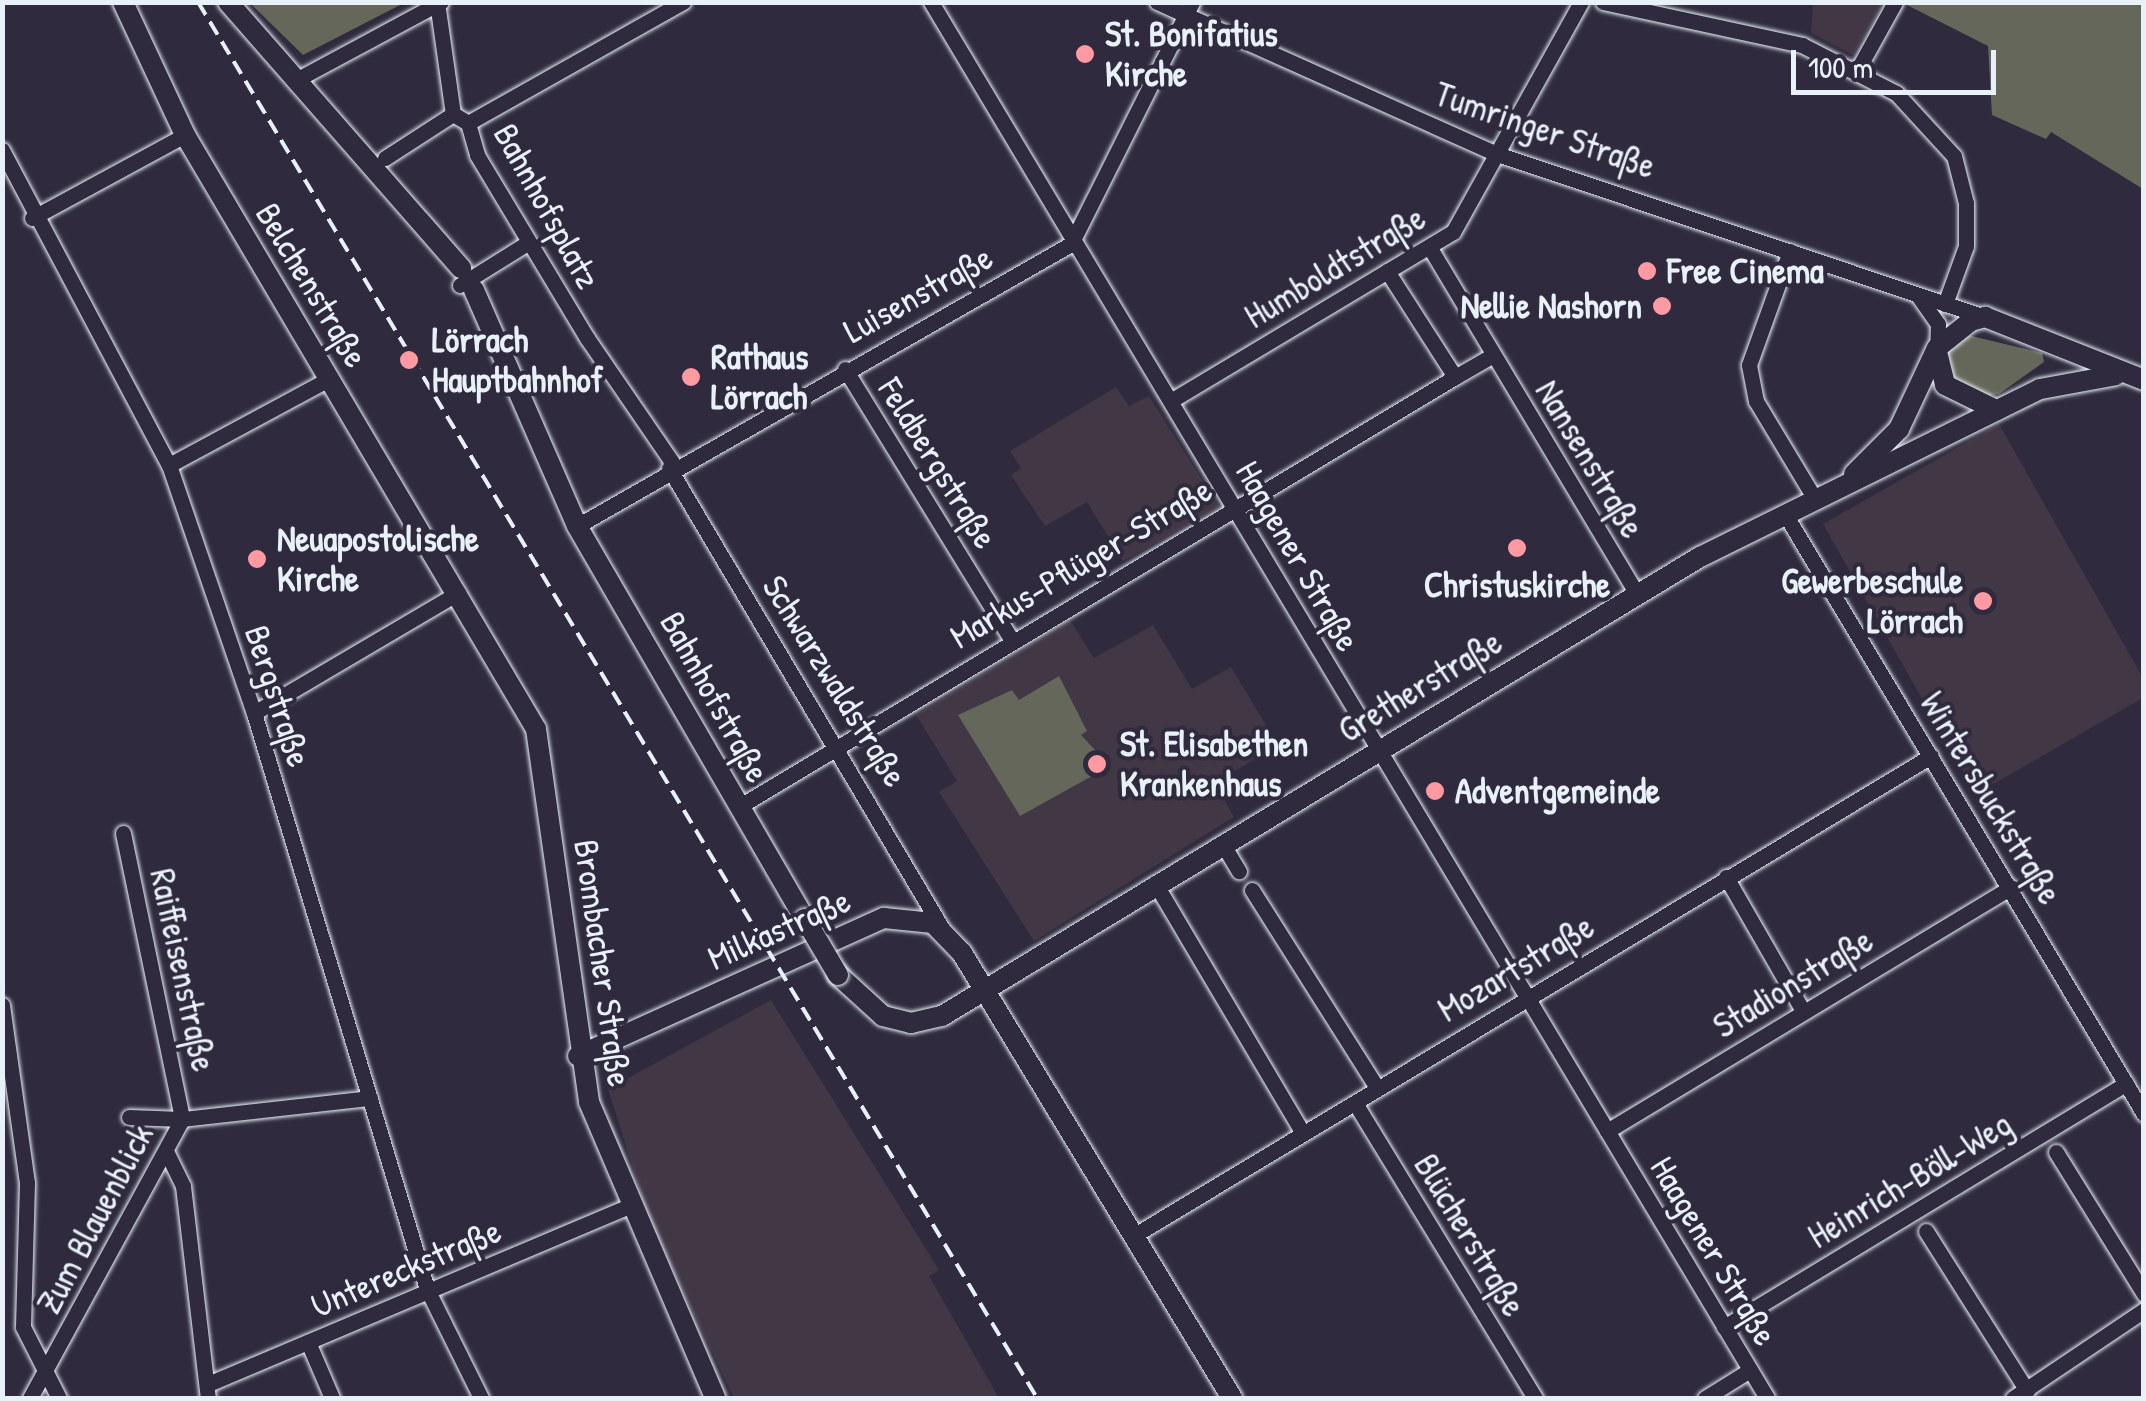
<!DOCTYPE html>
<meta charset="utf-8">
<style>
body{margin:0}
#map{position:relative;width:2146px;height:1401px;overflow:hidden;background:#2f2a3d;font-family:"Patrick Hand",sans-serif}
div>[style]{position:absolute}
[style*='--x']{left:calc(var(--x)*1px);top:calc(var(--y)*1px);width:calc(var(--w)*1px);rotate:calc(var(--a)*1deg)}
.built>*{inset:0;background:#413745}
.green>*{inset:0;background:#646759}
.roads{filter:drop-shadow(0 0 2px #e8f1f8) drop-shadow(0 0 2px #e8f1f8)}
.street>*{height:15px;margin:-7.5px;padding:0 7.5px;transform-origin:7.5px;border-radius:7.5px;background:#2f2a3d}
.secondary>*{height:20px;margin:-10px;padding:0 10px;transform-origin:10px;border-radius:10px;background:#2f2a3d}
.rail>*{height:4px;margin-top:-2px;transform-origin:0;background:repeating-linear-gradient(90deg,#e8f1f8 0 15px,transparent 0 23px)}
.bridges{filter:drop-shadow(0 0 2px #e8f1f8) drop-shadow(0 0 2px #e8f1f8)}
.secondary-bridge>*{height:20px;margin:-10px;padding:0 10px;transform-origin:10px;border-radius:10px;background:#2f2a3d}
.dots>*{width:28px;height:28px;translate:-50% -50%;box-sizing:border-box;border:5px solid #2f2a3d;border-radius:50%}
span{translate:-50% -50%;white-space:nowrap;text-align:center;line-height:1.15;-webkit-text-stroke:8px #2f2a3d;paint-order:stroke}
.poi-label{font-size:35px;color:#e8f1f8;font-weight:700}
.left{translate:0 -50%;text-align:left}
.right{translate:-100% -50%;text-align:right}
.street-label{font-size:35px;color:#e8f1f8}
.frame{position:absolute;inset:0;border:5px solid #e8f1f8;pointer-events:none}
.scale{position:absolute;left:1791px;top:50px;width:205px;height:45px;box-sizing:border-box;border:5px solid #e8f1f8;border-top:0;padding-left:12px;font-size:30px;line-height:35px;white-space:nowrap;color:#e8f1f8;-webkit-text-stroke:8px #2f2a3d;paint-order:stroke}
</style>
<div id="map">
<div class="built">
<div style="clip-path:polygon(1813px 3px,1813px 2px,1883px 3px,1853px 55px,1811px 33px)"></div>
<div style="clip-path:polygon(1116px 387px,1129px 406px,1149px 396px,1219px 507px,1123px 561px,1087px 502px,1045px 526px,1011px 475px,1021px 468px,1010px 451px)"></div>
<div style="clip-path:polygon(1999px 424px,2143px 678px,2143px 698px,1976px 794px,1823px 524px)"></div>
<div style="clip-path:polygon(1070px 620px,1094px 658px,1153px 625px,1192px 689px,1231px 667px,1278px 745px,1215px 783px,1234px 817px,1034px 941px,939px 792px,957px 781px,916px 715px)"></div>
<div style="clip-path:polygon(771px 1000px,939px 1270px,929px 1276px,999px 1398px,734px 1398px,648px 1216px,608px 1089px)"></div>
</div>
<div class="green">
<div style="clip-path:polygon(250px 3px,404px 3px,303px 55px)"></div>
<div style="clip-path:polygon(1903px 3px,2143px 3px,2143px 189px,2051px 132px,2046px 139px,1992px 115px,1988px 46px)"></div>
<div style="clip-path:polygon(1963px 334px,2042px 353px,2044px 362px,1999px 394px,1977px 397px,1955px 386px,1943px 352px)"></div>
<div style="clip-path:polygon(1059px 676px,1087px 731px,1081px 735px,1110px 766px,1020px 816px,958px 715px,1012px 690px,1019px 700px)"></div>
</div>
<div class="roads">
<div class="street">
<div style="--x:437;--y:2;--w:113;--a:81.9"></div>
<div style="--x:453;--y:114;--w:17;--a:31"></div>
<div style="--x:931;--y:2;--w:1627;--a:59.08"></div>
<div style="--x:1157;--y:2;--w:372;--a:24.1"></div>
<div style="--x:1497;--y:154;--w:515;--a:18.47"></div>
<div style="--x:1603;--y:2;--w:204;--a:12.2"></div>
<div style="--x:1802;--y:45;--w:106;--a:27.1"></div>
<div style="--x:1896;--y:93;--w:86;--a:47.4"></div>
<div style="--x:1954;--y:156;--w:49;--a:75.7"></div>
<div style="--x:1966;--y:203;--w:43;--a:90"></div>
<div style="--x:1966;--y:246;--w:62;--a:109.9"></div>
<div style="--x:1858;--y:69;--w:77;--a:-61.1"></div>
<div style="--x:294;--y:81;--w:167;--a:-28.3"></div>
<div style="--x:468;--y:123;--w:33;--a:74"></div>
<div style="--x:477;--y:155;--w:214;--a:59"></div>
<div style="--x:587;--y:338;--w:154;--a:55.6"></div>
<div style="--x:468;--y:123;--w:247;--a:-29.4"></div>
<div style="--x:2;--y:150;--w:357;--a:62.1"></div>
<div style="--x:169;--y:465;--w:262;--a:71.1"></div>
<div style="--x:254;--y:713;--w:601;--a:73.28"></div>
<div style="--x:427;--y:1289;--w:122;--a:63.6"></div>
<div style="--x:385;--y:158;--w:81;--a:-32.9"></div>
<div style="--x:32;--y:218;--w:174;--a:-28.5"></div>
<div style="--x:1430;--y:248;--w:403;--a:59.1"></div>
<div style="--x:1790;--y:251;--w:121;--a:109.8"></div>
<div style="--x:1749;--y:365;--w:37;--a:79"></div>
<div style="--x:1756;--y:401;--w:114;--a:59"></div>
<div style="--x:1387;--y:271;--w:126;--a:57.3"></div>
<div style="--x:1455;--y:377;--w:44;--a:-30.1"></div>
<div style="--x:460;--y:285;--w:81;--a:-31.9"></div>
<div style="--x:1919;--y:297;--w:33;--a:55"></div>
<div style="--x:1938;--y:324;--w:24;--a:92"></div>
<div style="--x:845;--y:369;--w:318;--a:58.4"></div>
<div style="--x:1172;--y:400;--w:327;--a:-30.9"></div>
<div style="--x:1453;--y:232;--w:263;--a:-60.9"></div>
<div style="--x:169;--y:465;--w:182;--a:-28.3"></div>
<div style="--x:669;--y:468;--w:537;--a:59.33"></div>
<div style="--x:1785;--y:514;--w:699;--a:59.11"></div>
<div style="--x:577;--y:526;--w:569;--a:-29.72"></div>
<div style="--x:1071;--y:244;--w:271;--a:-63.4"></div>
<div style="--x:254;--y:713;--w:237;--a:-30.5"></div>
<div style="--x:740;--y:806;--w:834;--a:-30.96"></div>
<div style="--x:123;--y:833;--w:292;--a:78.3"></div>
<div style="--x:182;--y:1119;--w:53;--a:-177.8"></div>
<div style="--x:1222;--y:843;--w:33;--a:59"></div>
<div style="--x:1726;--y:877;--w:155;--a:60.1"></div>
<div style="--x:1155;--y:883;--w:291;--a:59.4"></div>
<div style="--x:1252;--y:890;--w:234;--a:57.7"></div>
<div style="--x:2;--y:1005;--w:180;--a:82"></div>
<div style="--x:27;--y:1183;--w:144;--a:91.6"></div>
<div style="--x:23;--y:1327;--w:80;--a:63.1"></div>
<div style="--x:1355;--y:1103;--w:346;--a:58.6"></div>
<div style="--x:1607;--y:1131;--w:472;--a:-31.1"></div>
<div style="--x:166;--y:1151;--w:39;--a:64"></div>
<div style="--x:183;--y:1186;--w:213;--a:83.3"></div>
<div style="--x:2056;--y:1152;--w:167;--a:58.2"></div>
<div style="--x:1926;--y:1231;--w:189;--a:57.7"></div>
<div style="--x:1133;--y:1236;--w:931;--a:-31.03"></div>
<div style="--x:1724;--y:1327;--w:470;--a:-31.2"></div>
<div style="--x:308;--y:1342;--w:61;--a:66.8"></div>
<div style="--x:208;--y:1384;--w:455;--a:-22.9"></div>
<div style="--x:30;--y:1398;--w:318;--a:-61.4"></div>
<div style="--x:182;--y:1119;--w:189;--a:-6.4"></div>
<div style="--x:1705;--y:1398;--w:53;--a:-31.9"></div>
<div style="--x:2013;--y:1398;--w:158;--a:-33.9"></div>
</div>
<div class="secondary">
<div style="--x:123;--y:2;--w:147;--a:65"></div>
<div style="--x:185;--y:135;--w:690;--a:59.42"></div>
<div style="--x:536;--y:729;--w:377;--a:81.9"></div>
<div style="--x:589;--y:1102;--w:322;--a:66.9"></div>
<div style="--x:228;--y:2;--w:354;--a:48.8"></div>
<div style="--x:474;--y:290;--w:257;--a:66.4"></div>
<div style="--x:577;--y:526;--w:454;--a:59.9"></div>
<div style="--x:1937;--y:352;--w:34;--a:76"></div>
<div style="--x:1945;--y:385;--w:57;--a:26.1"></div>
<div style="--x:1854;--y:474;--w:64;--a:-45"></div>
<div style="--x:1899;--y:429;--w:89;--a:-64.9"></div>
<div style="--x:1937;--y:348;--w:43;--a:-38.5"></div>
<div style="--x:1971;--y:321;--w:15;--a:-16"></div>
<div style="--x:1985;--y:317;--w:171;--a:21.6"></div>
<div style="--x:838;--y:975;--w:61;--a:42.3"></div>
<div style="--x:883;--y:1016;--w:29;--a:14"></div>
<div style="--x:911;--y:1023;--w:32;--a:-13"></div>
<div style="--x:942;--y:1016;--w:886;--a:-31.2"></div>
<div style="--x:1700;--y:557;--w:379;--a:-26.3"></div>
<div style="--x:2040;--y:389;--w:77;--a:-10.4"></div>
<div style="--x:578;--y:1056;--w:336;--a:-24.3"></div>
<div style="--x:884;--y:918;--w:49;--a:5.8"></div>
<div style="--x:933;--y:923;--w:42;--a:46"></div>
<div style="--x:962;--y:953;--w:521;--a:58.75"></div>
</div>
</div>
<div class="rail">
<div style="--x:198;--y:2;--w:1629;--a:58.99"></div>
</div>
<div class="bridges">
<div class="secondary-bridge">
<div style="--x:805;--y:919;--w:65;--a:59.5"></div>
</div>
</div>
<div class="dots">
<div style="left:1085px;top:54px;background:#ff9aa2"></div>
<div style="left:1647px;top:271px;background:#ff9aa2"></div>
<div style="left:1662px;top:306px;background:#ff9aa2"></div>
<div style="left:409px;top:360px;background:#ff9aa2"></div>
<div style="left:691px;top:377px;background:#ff9aa2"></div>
<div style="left:1517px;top:548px;background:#ff9aa2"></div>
<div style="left:257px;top:559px;background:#ff9aa2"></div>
<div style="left:1983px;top:601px;background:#ff9aa2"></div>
<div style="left:1097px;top:764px;background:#ff9aa2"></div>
<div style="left:1435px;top:791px;background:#ff9aa2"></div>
</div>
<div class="poi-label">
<span class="left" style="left:1105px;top:54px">St. Bonifatius<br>Kirche</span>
<span class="left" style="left:1667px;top:271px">Free Cinema</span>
<span class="right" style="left:1642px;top:306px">Nellie Nashorn</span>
<span class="left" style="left:432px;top:360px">Lörrach<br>Hauptbahnhof</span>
<span class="left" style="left:711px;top:377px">Rathaus<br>Lörrach</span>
<span class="left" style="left:277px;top:559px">Neuapostolische<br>Kirche</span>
<span class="right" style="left:1963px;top:601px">Gewerbeschule<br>Lörrach</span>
<span style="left:1517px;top:585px">Christuskirche</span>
<span class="left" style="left:1120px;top:764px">St. Elisabethen<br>Krankenhaus</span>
<span class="left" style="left:1455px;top:791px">Adventgemeinde</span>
</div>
<div class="street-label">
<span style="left:1545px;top:130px;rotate:19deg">Tumringer Straße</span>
<span style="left:547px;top:206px;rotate:61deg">Bahnhofsplatz</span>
<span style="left:1335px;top:267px;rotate:-31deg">Humboldtstraße</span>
<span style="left:312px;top:285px;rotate:59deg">Belchenstraße</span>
<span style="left:918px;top:294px;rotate:-29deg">Luisenstraße</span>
<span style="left:1590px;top:459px;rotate:59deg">Nansenstraße</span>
<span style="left:938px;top:463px;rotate:58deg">Feldbergstraße</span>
<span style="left:1298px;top:556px;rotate:60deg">Haagener Straße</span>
<span style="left:1081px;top:563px;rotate:-31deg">Markus-Pflüger-Straße</span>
<span style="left:835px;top:681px;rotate:58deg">Schwarzwaldstraße</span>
<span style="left:1420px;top:686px;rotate:-31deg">Gretherstraße</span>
<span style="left:278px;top:696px;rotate:72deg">Bergstraße</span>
<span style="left:715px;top:697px;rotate:61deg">Bahnhofstraße</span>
<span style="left:1991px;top:798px;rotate:59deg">Wintersbuckstraße</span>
<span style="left:779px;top:929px;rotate:-24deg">Milkastraße</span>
<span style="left:603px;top:963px;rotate:82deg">Brombacher Straße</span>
<span style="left:1516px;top:968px;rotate:-31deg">Mozartstraße</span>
<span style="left:183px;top:970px;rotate:78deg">Raiffeisenstraße</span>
<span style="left:1793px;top:983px;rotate:-31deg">Stadionstraße</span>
<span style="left:1910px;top:1180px;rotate:-31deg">Heinrich-Böll-Weg</span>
<span style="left:95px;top:1219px;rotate:-62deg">Zum Blauenblick</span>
<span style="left:1470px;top:1235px;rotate:59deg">Blücherstraße</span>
<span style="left:1714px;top:1251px;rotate:59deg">Haagener Straße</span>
<span style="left:406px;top:1268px;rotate:-23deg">Untereckstraße</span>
</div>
<div class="frame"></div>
<div class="scale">100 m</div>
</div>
